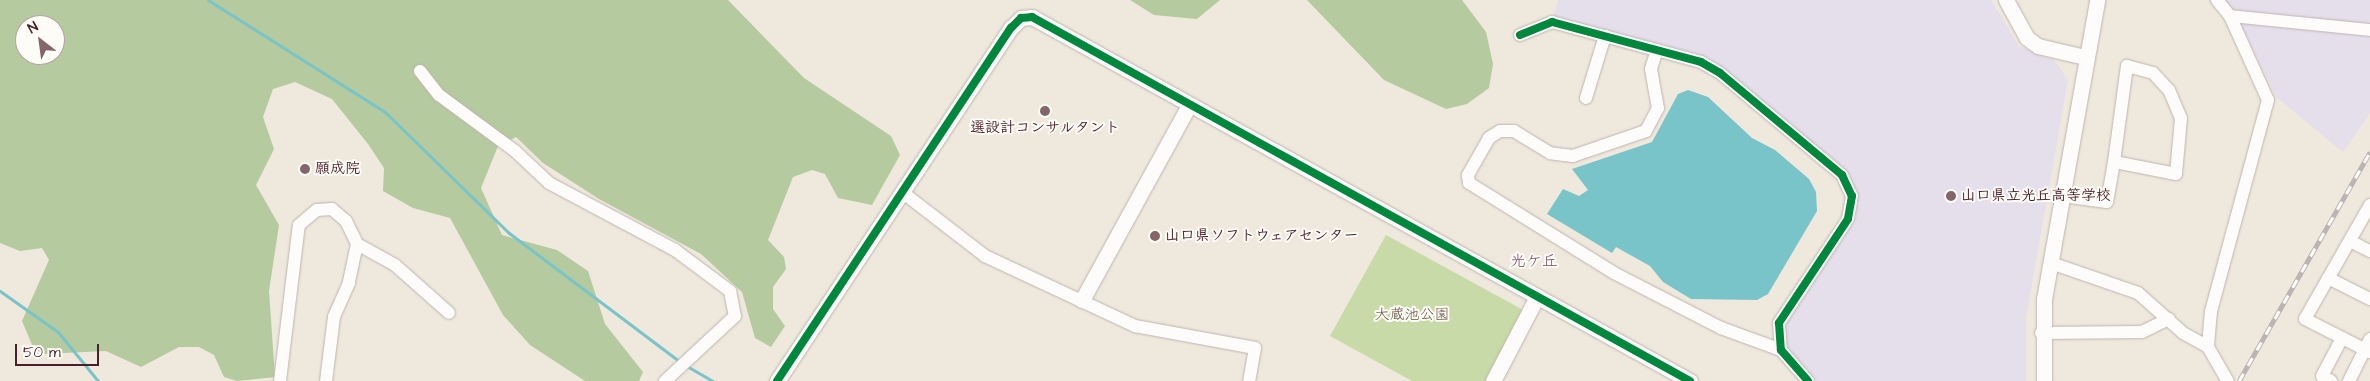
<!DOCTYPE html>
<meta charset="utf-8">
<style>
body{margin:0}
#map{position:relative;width:2370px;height:381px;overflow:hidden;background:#efe8dd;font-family:"Architects Daughter","Klee One",sans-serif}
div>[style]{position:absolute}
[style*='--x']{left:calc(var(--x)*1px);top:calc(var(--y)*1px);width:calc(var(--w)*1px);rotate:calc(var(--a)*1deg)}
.built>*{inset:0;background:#e5deeb}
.green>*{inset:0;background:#c7daa7}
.forest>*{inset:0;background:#b5ca9e}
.water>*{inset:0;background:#79c4c9}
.stream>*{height:3px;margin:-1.5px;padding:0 1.5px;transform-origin:1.5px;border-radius:1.5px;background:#79c4c9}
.roads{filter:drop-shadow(0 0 1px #beb5af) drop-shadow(0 0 1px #beb5af)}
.minor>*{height:12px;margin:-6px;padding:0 6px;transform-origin:6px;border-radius:6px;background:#fdfcfa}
.tertiary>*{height:15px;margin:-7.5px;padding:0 7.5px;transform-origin:7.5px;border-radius:7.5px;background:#fdfcfa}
.rail>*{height:5px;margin-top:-2.5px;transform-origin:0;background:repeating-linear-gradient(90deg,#fdfcf7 0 9px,#bab4b4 0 18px);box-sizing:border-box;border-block:1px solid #bab4b4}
.cycleway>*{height:8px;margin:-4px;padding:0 4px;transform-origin:4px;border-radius:4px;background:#00873e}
.dots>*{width:14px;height:14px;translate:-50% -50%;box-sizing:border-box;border:2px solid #fdfcf7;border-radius:50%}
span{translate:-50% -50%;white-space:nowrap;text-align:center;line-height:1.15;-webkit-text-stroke:4px #fdfcf7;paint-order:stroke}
.poi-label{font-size:15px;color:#4a1f2b;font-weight:700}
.left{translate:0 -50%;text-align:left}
.park-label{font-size:15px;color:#665443}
.neighbourhood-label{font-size:16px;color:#7a4f66}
.north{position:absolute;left:15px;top:15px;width:50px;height:50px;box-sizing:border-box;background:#fdfcf7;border:1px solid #b5a4a5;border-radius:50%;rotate:330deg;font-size:14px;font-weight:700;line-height:20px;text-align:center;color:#4a1f2b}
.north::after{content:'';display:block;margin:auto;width:18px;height:22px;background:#846569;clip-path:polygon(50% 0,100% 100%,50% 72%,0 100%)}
.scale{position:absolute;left:15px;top:344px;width:84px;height:22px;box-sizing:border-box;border:2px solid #4a1f2b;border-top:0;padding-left:6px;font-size:15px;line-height:18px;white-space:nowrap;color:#4a1f2b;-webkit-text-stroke:4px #fdfcf7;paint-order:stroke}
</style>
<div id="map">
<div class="built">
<div style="clip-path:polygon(1558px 0,1991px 0,2019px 46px,2054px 60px,2068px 80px,2026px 318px,2026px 381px,1815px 381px,1787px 354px,1782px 329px,1856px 204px,1856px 189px,1844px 170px,1724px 70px,1559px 20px,1554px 15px)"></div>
<div style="clip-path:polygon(2222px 0,2370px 0,2370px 113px,2343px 152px,2276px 97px,2247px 36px)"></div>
</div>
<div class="green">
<div style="clip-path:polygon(1386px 235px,1525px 311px,1486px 381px,1412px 381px,1330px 336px)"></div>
</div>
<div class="forest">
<div style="clip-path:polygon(evenodd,0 0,728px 0,804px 78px,891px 136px,900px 155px,872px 205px,838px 198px,825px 174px,812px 170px,793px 177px,768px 240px,784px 257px,786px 269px,773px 287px,773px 309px,785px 326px,771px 347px,755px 338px,742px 292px,701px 254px,599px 199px,543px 163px,516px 137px,498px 146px,481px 188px,502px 235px,557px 250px,588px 271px,605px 324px,643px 372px,639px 381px,585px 381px,530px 345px,503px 315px,450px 218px,413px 208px,383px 191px,384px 168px,368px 144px,332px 99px,295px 82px,273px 89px,263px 117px,274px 149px,256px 185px,279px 225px,269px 291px,275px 377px,237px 381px,224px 377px,214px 355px,199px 347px,179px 347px,141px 367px,106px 351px,43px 354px,33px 347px,22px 321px,49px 260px,42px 248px,20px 251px,0 243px,0 0,25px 25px,55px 25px,55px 55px,25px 55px,25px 25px)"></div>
<div style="clip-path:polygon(1130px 0,1220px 0,1197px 19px,1154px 15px)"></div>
<div style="clip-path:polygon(1307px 0,1462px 0,1486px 32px,1493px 64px,1489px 88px,1467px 104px,1446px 109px,1384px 80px)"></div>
</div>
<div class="water">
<div style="clip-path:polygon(1688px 90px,1708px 97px,1752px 138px,1775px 150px,1809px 179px,1816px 192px,1817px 211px,1768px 294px,1757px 300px,1691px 299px,1663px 282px,1650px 266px,1616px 247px,1612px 253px,1547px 214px,1563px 189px,1579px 196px,1588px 190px,1572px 169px,1652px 142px,1678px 94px)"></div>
</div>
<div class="stream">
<div style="--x:208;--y:0;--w:209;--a:32.3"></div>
<div style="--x:385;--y:112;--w:173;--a:44.3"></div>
<div style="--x:509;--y:233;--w:214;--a:37"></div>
<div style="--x:0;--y:291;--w:71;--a:35.3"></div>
<div style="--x:58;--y:332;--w:63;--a:50.8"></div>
<div style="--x:685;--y:365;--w:32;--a:30"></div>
</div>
<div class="roads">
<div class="minor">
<div style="--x:2217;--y:0;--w:21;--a:51"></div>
<div style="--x:2230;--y:16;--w:92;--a:65.7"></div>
<div style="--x:2268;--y:100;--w:219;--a:105.1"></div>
<div style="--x:2211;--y:311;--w:36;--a:95"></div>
<div style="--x:2208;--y:347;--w:39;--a:60"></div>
<div style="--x:2230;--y:16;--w:141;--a:5.7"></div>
<div style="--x:1520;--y:35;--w:35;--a:-22"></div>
<div style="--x:1552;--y:22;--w:154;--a:15"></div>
<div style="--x:1701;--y:62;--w:22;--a:30"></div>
<div style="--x:1720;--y:73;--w:159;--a:39.9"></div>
<div style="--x:1842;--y:175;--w:23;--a:65"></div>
<div style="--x:1852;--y:196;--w:23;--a:100"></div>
<div style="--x:1848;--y:219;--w:125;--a:123.6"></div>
<div style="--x:1779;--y:323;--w:27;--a:86"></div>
<div style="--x:1781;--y:350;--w:41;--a:48.9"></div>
<div style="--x:1657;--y:50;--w:20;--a:108"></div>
<div style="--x:1651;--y:69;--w:40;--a:80"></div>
<div style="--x:1658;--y:108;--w:26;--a:118"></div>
<div style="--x:1646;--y:131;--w:77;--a:161.1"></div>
<div style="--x:1573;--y:156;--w:23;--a:-173"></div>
<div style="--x:1550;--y:153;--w:42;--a:-148.6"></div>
<div style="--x:1514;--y:131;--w:14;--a:180"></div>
<div style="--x:1500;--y:131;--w:13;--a:148"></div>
<div style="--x:1489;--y:138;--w:43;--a:119.6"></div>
<div style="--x:1468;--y:175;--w:8;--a:83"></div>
<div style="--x:1469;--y:183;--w:171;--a:31.8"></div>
<div style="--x:1614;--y:273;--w:120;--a:27.2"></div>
<div style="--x:1721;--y:328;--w:64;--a:20.1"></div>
<div style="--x:2127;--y:66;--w:27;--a:15"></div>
<div style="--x:2153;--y:73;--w:23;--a:47"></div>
<div style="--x:2169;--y:90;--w:30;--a:67"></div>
<div style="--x:2181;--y:118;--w:56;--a:95.1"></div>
<div style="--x:2176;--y:174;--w:63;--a:-169"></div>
<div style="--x:2114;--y:162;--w:97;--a:-82.3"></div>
<div style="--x:420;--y:71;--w:31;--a:52"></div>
<div style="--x:439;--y:95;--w:94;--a:36.4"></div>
<div style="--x:515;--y:151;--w:47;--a:43.3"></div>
<div style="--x:549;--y:183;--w:143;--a:28"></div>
<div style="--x:675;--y:250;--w:69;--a:36.7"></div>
<div style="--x:730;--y:291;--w:25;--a:79"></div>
<div style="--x:735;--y:316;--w:96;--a:137.1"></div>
<div style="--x:1586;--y:98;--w:65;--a:-73"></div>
<div style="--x:902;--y:192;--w:105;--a:37.6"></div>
<div style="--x:985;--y:256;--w:166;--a:25"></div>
<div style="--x:1135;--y:326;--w:122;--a:10.4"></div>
<div style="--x:1255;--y:348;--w:34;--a:100"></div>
<div style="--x:2063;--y:196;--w:44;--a:7.8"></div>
<div style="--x:2107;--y:202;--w:41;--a:-80.1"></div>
<div style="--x:2370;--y:205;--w:131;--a:119.7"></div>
<div style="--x:2305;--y:319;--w:73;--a:26.9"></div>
<div style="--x:2350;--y:241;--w:22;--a:27"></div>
<div style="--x:357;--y:244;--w:43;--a:28.9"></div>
<div style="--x:395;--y:265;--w:72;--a:41.6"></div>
<div style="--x:2051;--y:263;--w:92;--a:19"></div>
<div style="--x:2138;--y:293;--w:60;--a:41.6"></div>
<div style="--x:2183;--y:333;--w:29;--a:29"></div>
<div style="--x:2328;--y:278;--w:47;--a:26.6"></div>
<div style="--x:2041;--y:333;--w:101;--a:-0.6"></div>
<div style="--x:2142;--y:332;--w:30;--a:-26"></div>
<div style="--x:280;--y:381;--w:157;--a:-83.1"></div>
<div style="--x:299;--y:225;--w:23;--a:-40"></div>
<div style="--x:317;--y:210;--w:15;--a:-4"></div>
<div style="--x:332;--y:209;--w:18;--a:41"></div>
<div style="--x:346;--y:221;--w:25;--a:64"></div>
<div style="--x:357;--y:244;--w:40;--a:102"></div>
<div style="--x:349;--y:283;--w:37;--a:114"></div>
<div style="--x:334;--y:317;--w:64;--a:97.1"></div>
<div style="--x:2331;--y:381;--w:10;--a:-151"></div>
<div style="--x:2322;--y:376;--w:43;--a:-62.2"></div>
<div style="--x:2349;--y:381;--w:47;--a:-63.4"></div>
</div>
<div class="tertiary">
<div style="--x:2006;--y:0;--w:43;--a:61.1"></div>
<div style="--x:2027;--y:38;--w:14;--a:36"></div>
<div style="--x:2038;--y:46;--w:48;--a:13.2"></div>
<div style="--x:1082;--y:300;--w:222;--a:-61.2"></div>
<div style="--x:777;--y:381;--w:424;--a:-56.5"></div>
<div style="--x:1011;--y:28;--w:14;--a:-45"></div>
<div style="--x:1021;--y:18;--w:11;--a:-5"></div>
<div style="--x:1032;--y:17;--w:752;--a:28.95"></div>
<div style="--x:1493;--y:381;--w:95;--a:-62.4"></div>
<div style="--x:2044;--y:381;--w:82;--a:-90"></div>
<div style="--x:2044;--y:299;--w:304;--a:-79.9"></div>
</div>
</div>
<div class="rail">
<div style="--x:2239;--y:381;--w:264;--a:-60.2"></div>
</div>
<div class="cycleway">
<div style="--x:1520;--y:35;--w:35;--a:-22"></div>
<div style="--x:1552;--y:22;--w:154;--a:15"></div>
<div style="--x:1701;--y:62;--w:22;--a:30"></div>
<div style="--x:1720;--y:73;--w:159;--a:39.9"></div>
<div style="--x:1842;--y:175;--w:23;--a:65"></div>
<div style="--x:1852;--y:196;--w:23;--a:100"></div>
<div style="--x:1848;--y:219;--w:125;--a:123.6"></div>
<div style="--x:1779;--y:323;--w:27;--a:86"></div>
<div style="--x:1781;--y:350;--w:41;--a:48.9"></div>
<div style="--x:777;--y:381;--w:424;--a:-56.5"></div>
<div style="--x:1011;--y:28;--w:14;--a:-45"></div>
<div style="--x:1021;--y:18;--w:11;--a:-5"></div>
<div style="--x:1032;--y:17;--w:752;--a:28.95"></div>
</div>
<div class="dots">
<div style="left:1045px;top:111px;background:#846569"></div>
<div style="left:305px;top:169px;background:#846569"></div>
<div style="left:1951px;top:196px;background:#846569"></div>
<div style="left:1155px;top:236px;background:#846569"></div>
</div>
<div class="poi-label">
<span style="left:1045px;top:128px">選設計コンサルタント</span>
<span class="left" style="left:315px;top:169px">願成院</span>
<span class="left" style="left:1961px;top:196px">山口県立光丘高等学校</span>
<span class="left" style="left:1165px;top:236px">山口県ソフトウェアセンター</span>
</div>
<div class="park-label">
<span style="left:1412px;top:315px">大蔵池公園</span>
</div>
<div class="neighbourhood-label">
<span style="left:1534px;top:261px">光ケ丘</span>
</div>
<div class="north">N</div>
<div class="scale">50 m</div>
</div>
